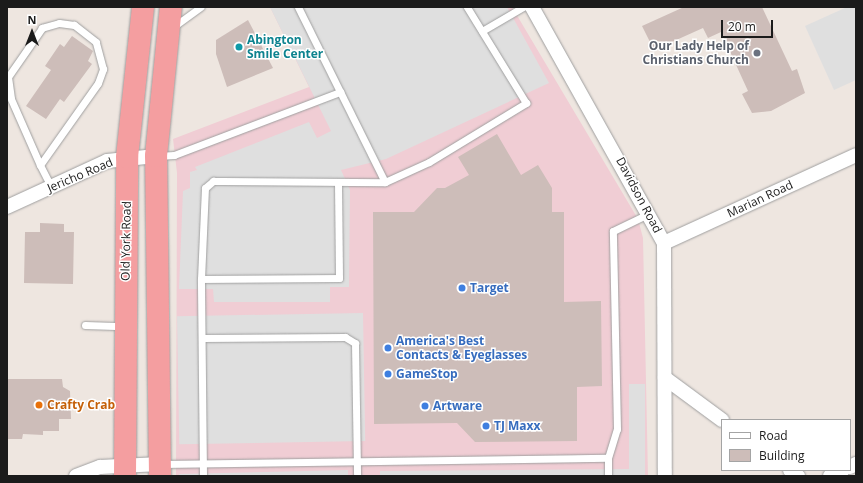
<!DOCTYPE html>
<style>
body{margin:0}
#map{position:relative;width:863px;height:483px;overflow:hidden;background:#eee6e0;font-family:"Open Sans",sans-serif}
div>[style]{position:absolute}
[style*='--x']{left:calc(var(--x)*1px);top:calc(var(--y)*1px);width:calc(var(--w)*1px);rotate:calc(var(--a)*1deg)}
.commercial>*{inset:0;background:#f0cdd4}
.parking>*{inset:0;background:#dfdfdf;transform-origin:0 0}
.building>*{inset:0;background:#cdbdb9}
.roads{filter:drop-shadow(0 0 1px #9f9f9f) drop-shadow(0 0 1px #9f9f9f)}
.service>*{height:7px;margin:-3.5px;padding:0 3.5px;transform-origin:3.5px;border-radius:3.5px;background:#fff}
.minor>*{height:14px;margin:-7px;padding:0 7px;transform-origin:7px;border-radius:7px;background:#fff}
.trunk>*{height:22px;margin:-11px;padding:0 11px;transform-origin:11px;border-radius:11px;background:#f49ea0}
.dots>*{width:11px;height:11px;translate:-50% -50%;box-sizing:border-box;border:2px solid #fff;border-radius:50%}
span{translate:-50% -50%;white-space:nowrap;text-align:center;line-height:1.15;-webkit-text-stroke:3px #fff;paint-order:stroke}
.culture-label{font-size:12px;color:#0d838f;font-weight:700}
.left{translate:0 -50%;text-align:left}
.worship-label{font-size:12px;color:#5b616d;font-weight:700}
.right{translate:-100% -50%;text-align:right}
.street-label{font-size:12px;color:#1b1b1b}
.shop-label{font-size:12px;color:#366cbe;font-weight:700}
.food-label{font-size:12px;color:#c56008;font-weight:700}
.frame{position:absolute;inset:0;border:8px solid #1b1b1b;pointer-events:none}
.legend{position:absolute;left:721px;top:419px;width:130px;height:52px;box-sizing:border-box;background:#fff;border:1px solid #a4a4a4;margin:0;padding:5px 7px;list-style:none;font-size:12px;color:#1b1b1b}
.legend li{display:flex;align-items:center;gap:8px;height:20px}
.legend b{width:20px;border:1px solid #a4a4a4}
.north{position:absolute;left:12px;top:12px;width:40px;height:40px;-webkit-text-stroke:3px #fff;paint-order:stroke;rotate:0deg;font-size:11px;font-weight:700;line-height:16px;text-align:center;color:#1b1b1b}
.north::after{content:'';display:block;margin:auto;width:14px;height:18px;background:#1b1b1b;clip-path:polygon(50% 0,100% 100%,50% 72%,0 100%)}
.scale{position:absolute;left:721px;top:20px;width:52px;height:18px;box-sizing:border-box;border:2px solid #1b1b1b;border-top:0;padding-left:5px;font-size:12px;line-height:14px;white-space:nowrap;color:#1b1b1b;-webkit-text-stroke:3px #fff;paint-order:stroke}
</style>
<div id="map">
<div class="commercial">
<div style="clip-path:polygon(270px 7px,512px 7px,638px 219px,643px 238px,648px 476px,176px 476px,177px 173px,173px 139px,309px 87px)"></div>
</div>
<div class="parking">
<div style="clip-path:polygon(270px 7px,507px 7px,549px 83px,386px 159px,341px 170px,350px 190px,349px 287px,330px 287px,330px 302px,214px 302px,213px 289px,179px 289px,183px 191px,190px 188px,190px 172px,197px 170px,195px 167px,309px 122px,317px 138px,331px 131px)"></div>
<div style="clip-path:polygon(847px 7px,856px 7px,856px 80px,834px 90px,805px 26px)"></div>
<div style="left:363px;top:313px;width:128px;height:186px;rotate:89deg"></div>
<div style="clip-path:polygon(629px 384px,645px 384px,645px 476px,380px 476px,380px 471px,629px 469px)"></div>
<div style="clip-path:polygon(348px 470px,348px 476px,179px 476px,179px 474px)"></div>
</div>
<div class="building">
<div style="clip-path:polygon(684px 7px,762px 7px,792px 71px,797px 69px,805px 93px,771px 111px,752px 113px,742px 94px,748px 91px,721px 32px,708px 38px,703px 28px,654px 50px,642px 26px)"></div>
<div style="clip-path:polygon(248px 20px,273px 68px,227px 87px,216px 54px,216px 40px)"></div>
<div style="clip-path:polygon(72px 36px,93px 51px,88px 61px,92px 64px,64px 102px,60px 99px,46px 119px,26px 106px,51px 70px,45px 66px,60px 44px,64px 47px)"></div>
<div style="clip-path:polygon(497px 134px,521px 175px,538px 165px,552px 188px,552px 212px,564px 212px,564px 302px,601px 301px,602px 386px,577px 387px,577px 441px,475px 442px,457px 423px,374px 424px,373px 212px,414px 212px,437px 188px,445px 188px,469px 175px,458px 157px)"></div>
<div style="clip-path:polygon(40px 223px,64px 224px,64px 232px,74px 232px,73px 284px,24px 283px,25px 232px,40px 232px)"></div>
<div style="clip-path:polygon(7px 379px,62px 379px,63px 387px,70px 391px,71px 419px,59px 419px,59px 431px,43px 431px,43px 435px,23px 434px,22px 439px,7px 439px)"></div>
</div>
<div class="roads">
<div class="service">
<div style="--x:298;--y:7;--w:195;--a:63.6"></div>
<div style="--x:173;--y:27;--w:34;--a:-36"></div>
<div style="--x:482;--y:31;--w:48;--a:-30.3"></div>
<div style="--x:158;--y:156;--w:16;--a:-4"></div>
<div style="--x:174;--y:155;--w:178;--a:-20.8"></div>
<div style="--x:40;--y:165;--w:100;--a:-54.7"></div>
<div style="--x:98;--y:83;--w:15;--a:-70"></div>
<div style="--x:103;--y:69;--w:28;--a:-105"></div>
<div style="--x:96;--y:42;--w:28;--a:-142"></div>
<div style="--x:74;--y:25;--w:15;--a:-172"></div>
<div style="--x:59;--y:23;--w:18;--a:164"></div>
<div style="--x:42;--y:28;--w:60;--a:124.8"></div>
<div style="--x:8;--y:77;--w:22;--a:82"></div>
<div style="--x:11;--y:99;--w:72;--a:66.3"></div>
<div style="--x:40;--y:165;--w:25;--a:63"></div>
<div style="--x:201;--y:279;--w:138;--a:-0.4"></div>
<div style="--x:339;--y:278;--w:96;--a:-90.6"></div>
<div style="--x:85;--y:325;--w:38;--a:2"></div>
<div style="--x:202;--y:338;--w:143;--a:-0.4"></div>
<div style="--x:345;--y:337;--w:12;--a:31"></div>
<div style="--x:355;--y:343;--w:133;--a:89.1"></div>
<div style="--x:608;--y:458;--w:18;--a:90"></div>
<div style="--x:162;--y:464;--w:446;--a:-0.8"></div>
<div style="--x:608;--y:458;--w:30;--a:-73"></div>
<div style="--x:617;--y:429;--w:198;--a:-91.2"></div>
<div style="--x:613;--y:231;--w:41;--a:-25.9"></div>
<div style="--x:203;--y:476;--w:197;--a:-90.6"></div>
<div style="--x:201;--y:279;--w:91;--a:-87.5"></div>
<div style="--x:205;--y:188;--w:11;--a:-41"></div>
<div style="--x:213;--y:181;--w:9;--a:0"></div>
<div style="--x:222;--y:181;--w:163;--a:0.4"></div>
<div style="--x:385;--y:182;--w:48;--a:-24.4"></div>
<div style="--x:429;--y:162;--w:114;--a:-31.3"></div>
<div style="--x:526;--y:103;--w:113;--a:-121.6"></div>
</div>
<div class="minor">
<div style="--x:532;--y:7;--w:270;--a:60.8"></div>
<div style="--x:664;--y:243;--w:233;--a:89.8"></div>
<div style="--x:7;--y:207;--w:110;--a:-24.7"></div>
<div style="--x:107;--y:161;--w:49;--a:-5.8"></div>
<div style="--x:664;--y:243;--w:211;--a:-24.6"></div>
<div style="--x:665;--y:378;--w:71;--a:36.4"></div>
<div style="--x:850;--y:467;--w:7;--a:-27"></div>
<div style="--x:790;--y:470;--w:10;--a:37"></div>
<div style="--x:76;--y:476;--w:26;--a:-21"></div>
<div style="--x:100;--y:467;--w:60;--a:-2.9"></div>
<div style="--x:830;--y:476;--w:14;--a:-25"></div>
</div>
<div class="trunk">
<div style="--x:125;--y:476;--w:319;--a:-89.6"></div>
<div style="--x:127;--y:157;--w:151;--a:-83.9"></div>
<div style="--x:160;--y:476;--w:320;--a:-90.7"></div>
<div style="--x:156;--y:156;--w:150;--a:-84.3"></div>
</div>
</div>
<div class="dots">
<div style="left:239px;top:47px;background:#0f9aa8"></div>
<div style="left:757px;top:53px;background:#6b7280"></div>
<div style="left:462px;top:288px;background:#3f7fe0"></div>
<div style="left:388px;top:348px;background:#3f7fe0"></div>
<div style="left:388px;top:374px;background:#3f7fe0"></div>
<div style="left:39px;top:405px;background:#e8710a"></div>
<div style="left:425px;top:406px;background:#3f7fe0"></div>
<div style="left:486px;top:426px;background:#3f7fe0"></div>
</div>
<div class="culture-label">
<span class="left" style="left:247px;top:47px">Abington<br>Smile Center</span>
</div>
<div class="worship-label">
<span class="right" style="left:749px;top:53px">Our Lady Help of<br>Christians Church</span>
</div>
<div class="street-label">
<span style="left:80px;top:175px;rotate:-23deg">Jericho Road</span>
<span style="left:639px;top:195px;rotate:62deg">Davidson Road</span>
<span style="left:760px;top:199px;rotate:-25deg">Marian Road</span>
<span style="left:126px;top:241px;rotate:-89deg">Old York Road</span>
</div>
<div class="shop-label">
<span class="left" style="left:470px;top:288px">Target</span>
<span class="left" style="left:396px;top:348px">America's Best<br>Contacts &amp; Eyeglasses</span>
<span class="left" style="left:396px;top:374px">GameStop</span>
<span class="left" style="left:433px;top:406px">Artware</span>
<span class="left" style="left:494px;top:426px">TJ Maxx</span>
</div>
<div class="food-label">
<span class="left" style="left:47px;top:405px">Crafty Crab</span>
</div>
<div class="frame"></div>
<ul class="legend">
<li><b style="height:5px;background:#fff"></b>Road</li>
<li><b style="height:11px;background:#cdbdb9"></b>Building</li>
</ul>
<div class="north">N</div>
<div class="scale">20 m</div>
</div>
